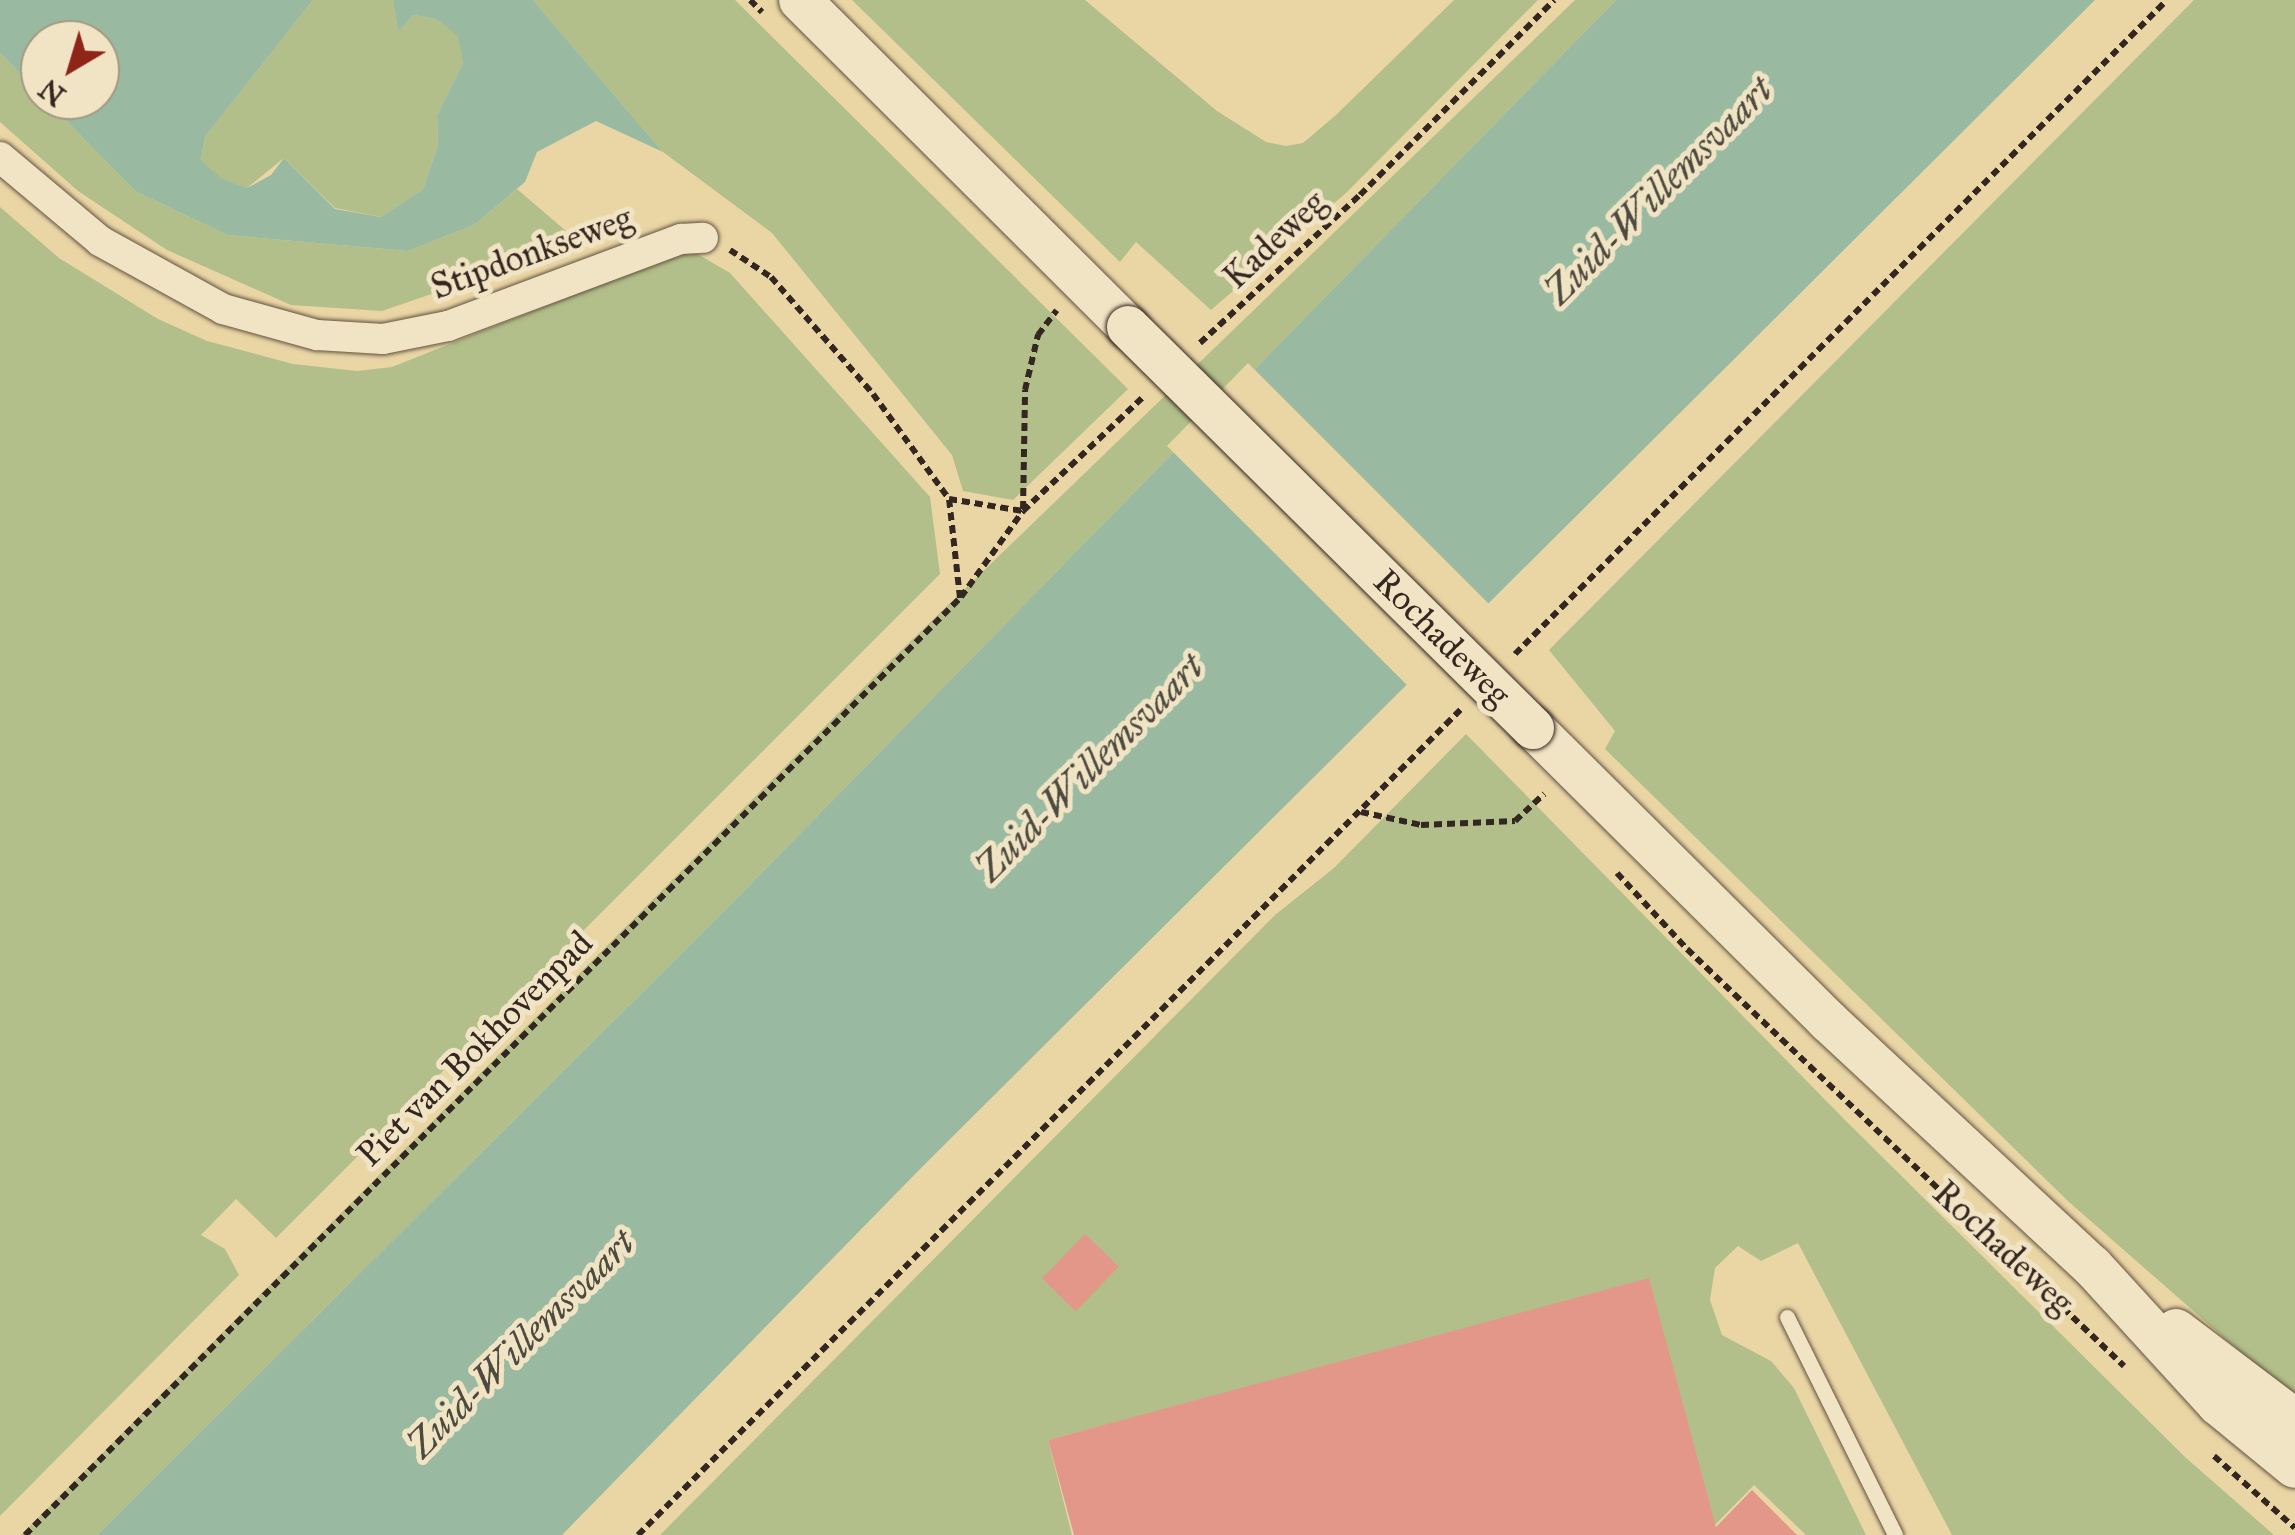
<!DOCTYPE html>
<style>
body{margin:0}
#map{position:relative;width:2295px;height:1535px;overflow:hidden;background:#ead6a5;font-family:"IM FELL Great Primer",serif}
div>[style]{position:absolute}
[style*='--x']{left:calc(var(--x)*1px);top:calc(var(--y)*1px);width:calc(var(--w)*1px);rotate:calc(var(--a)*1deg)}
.green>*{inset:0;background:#b2bf8a}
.water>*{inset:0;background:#99baa1}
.pier>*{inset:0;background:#ead6a5}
.building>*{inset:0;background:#e39789;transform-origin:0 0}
.path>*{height:6px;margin-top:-3px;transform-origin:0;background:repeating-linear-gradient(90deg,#342620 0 8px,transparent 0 13px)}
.roads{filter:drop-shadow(0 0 2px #625241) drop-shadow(0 0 2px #625241)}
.service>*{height:15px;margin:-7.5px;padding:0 7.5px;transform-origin:7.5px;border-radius:7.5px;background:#f1e4c4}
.minor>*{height:30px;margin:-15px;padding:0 15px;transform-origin:15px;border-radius:15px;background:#f1e4c4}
.secondary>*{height:42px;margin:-21px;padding:0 21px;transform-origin:21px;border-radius:21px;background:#f1e4c4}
.bridges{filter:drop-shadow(0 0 2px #342620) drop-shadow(0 0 2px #342620)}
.secondary-bridge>*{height:42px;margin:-21px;padding:0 21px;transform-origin:21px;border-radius:21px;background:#f1e4c4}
span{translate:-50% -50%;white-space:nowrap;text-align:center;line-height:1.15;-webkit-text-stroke:10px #f1e4c4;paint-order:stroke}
.street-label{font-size:35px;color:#342620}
.water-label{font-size:38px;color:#4d4b40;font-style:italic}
.north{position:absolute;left:20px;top:20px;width:100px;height:100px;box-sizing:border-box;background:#f1e4c4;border:2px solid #a59882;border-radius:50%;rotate:218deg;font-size:28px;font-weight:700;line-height:40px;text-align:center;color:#342620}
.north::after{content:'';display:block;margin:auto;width:35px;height:45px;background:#8f2418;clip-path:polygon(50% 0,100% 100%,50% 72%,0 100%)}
</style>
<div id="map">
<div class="green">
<div style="clip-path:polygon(313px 0,393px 0,398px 30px,414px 15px,436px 19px,459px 36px,463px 63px,437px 115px,438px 145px,423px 189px,381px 217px,335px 208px,284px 158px,247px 188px,220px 178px,201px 160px,205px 137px)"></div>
<div style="clip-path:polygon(533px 0,735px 0,1128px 389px,1013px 500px,963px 491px,952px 455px,772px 233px,663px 152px)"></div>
<div style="clip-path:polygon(852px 0,1085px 0,1217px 111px,1266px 142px,1286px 146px,1303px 143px,1336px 115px,1454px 0,1538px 0,1346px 193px,1211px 310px,1136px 242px,1120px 262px)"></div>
<div style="clip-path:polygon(1575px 0,1616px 0,735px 900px,97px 1535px,21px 1535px,889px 662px)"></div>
<div style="clip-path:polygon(2194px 0,2295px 0,2295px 1400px,2069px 1202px,1605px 749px,1615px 731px,1549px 650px)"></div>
<div style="clip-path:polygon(0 53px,135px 191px,227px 235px,408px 251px,474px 225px,517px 189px,580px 243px,382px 311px,291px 305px,167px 250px,78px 191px,0 122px)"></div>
<div style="clip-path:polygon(0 207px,59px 258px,158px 319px,207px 341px,293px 364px,357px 371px,392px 367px,689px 249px,730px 273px,930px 497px,940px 574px,276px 1238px,236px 1199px,201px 1235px,225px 1249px,239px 1275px,0 1516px)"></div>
<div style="clip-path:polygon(1466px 734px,1845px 1120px,2185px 1457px,2274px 1535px,1952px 1535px,1798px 1243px,1761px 1261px,1738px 1246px,1715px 1268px,1710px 1300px,1722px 1335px,1771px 1361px,1794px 1388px,1866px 1535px,1806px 1535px,1754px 1485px,1713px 1527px,1649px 1281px,1048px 1440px,1072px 1535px,660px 1535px,1275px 915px,1334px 868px)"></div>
</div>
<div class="water">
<div style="clip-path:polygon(0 0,313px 0,205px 137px,201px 160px,221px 178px,247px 188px,271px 175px,284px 158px,335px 209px,381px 217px,423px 189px,438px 145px,437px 115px,463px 63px,458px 36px,436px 19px,414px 15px,398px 31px,393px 0,533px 0,663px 152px,596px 121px,537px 152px,525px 182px,474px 225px,408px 251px,227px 235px,135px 191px,46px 100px,100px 100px,100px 40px,40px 40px,40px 94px,0 53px)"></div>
<div style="clip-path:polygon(evenodd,1616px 0,2095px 0,924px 1165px,562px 1535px,97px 1535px,735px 900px,1616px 0,1270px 389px,1285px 405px,1206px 483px,1191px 467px,1270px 389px,1616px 0,1455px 572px,1470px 588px,1391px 666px,1376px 650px,1455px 572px)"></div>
</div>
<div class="pier">
<div style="clip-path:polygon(evenodd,1248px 363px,1495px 610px,1413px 691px,1167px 446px,1248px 363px,1269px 395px,1279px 404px,1206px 477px,1197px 468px,1269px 395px,1248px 363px,1454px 578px,1463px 587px,1392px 660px,1382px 651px,1454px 578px)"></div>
</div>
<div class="building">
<div style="left:1085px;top:1234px;width:47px;height:62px;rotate:44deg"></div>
<div style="clip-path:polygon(1649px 1278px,1716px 1527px,1752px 1490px,1797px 1535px,1074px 1535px,1048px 1440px)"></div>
</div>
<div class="path">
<div style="--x:750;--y:0;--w:17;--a:45"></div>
<div style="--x:730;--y:250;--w:49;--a:33.4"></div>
<div style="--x:771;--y:277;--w:155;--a:48.9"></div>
<div style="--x:873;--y:394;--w:130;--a:54.1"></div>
<div style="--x:949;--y:499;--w:75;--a:9.2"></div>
<div style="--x:1200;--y:343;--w:218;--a:-42.8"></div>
<div style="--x:1360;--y:195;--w:275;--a:-45.1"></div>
<div style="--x:1023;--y:509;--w:119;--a:-89"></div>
<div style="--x:1025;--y:390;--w:57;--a:-76.7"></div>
<div style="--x:1038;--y:335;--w:31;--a:-53"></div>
<div style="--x:961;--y:597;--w:106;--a:-54.2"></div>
<div style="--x:1023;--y:511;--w:167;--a:-43.5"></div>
<div style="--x:1515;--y:654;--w:923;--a:-45.09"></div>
<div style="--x:1361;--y:812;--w:61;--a:12.2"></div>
<div style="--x:1421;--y:825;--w:94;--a:-2.4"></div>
<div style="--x:1515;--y:821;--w:40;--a:-43"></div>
<div style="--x:1617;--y:873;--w:103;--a:47.4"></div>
<div style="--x:1687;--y:949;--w:604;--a:43.66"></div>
<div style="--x:2214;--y:1456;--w:108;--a:41.6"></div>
<div style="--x:25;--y:1535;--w:1324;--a:-45.06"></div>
<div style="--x:960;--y:598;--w:100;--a:-96.3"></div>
<div style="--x:638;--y:1535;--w:1166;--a:-45.1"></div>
</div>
<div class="roads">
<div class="service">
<div style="--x:1787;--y:1317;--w:243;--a:63.6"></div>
</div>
<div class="minor">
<div style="--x:0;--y:157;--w:131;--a:40"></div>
<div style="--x:100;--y:241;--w:141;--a:28.9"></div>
<div style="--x:223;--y:309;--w:98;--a:15.5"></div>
<div style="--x:317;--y:335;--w:66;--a:3.5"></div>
<div style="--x:383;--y:339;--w:66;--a:-11.3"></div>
<div style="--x:448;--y:326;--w:249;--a:-20.5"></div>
<div style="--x:681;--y:239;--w:22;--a:-3"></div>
</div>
<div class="secondary">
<div style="--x:800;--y:0;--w:463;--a:44.9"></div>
<div style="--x:1533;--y:728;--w:416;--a:44.8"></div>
<div style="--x:1828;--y:1021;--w:360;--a:42.9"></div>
<div style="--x:2092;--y:1266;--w:187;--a:47.6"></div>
<div style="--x:2218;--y:1404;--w:99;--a:39.3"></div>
<div style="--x:2176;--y:1330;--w:149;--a:37.1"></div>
</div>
</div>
<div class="bridges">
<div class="secondary-bridge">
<div style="--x:1128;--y:327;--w:570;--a:44.72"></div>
</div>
</div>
<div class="street-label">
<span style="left:1275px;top:240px;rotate:-43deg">Kadeweg</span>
<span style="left:532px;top:253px;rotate:-20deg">Stipdonkseweg</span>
<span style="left:1442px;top:638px;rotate:45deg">Rochadeweg</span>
<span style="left:475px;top:1049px;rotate:-45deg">Piet van Bokhovenpad</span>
<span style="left:2003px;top:1248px;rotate:43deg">Rochadeweg</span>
</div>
<div class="water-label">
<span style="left:1659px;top:191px;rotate:-45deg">Zuid-Willemsvaart</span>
<span style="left:1090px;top:768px;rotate:-45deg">Zuid-Willemsvaart</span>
<span style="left:521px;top:1344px;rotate:-45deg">Zuid-Willemsvaart</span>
</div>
<div class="north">N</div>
</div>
